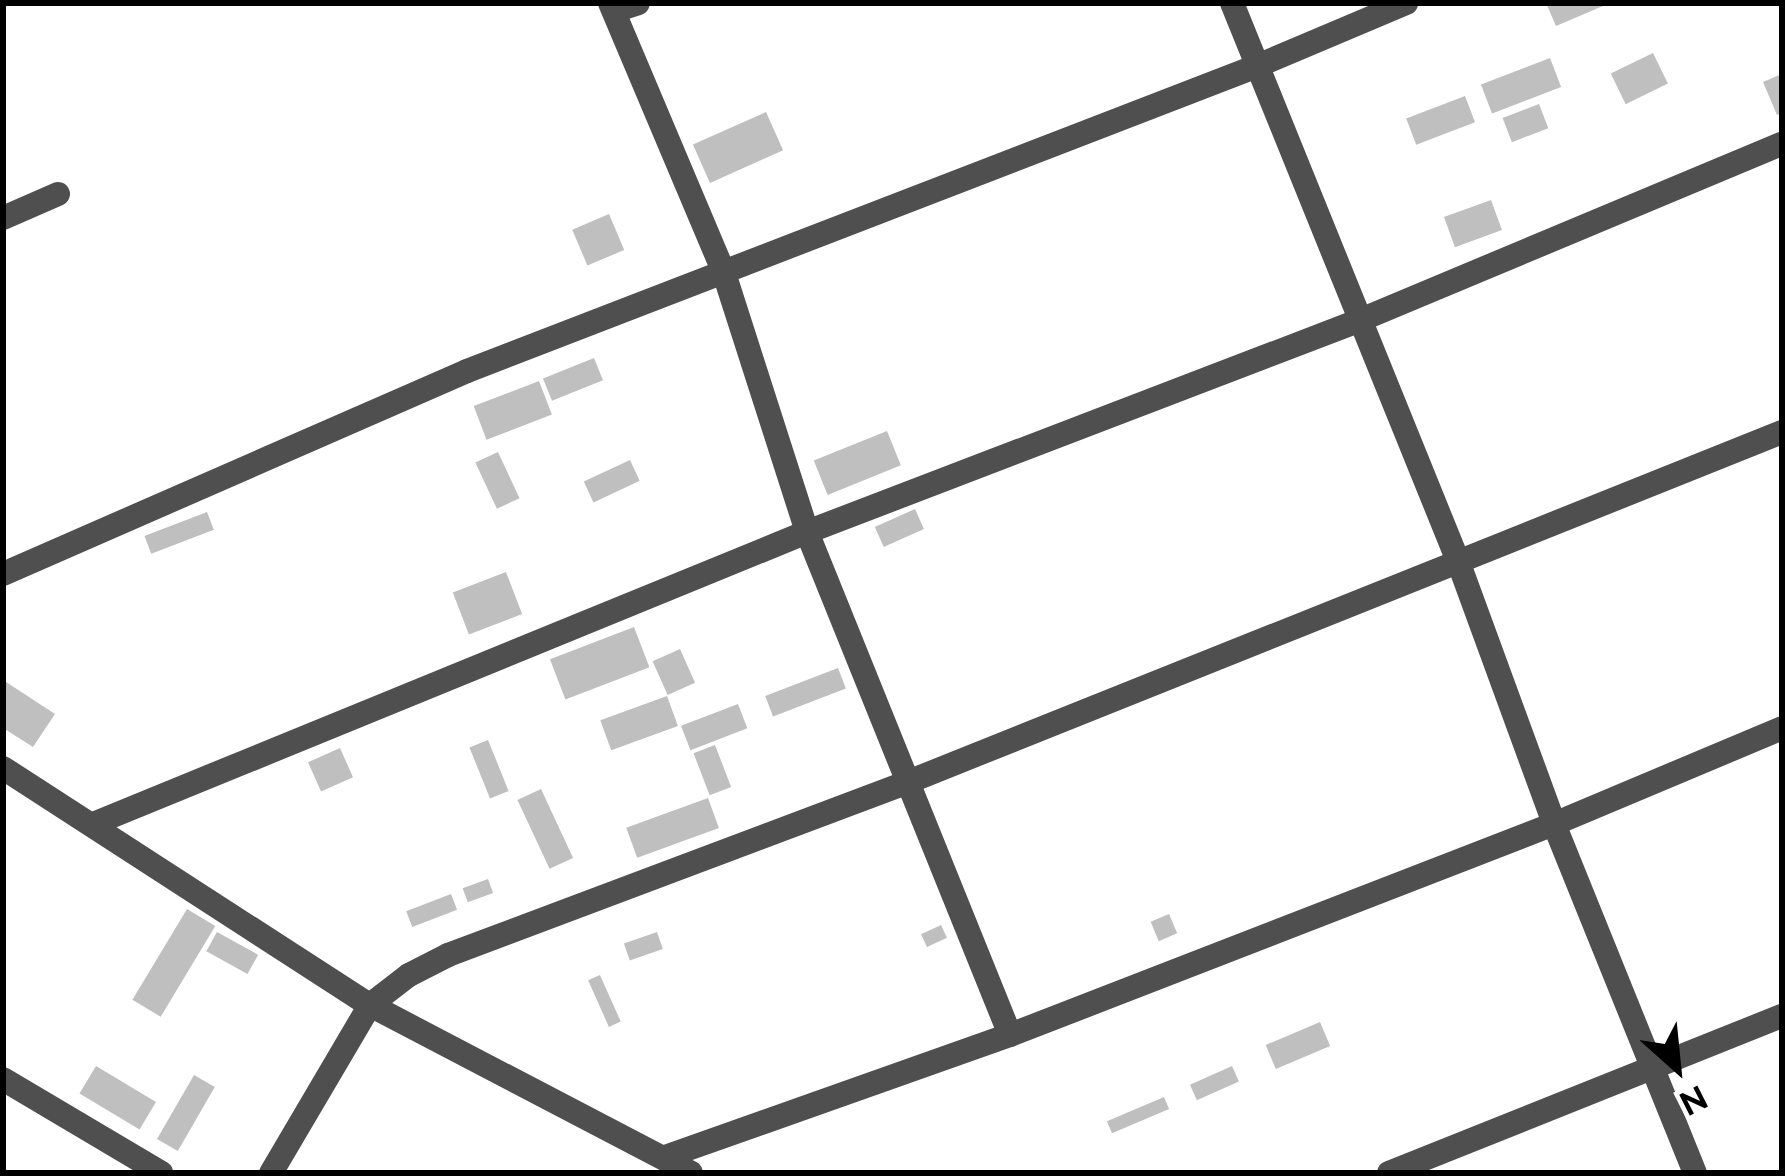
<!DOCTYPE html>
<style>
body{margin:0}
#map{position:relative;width:1785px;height:1176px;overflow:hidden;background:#fff;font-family:Raleway,sans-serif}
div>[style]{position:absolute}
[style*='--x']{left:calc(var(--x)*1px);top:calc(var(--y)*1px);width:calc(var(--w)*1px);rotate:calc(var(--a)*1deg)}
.building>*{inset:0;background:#bfbfbf;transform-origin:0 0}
.street>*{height:24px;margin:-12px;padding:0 12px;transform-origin:12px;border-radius:12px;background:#4f4f4f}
span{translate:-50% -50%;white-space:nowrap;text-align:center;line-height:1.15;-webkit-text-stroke:9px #fff;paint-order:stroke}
.frame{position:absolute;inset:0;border:6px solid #000;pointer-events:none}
.north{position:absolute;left:1617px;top:1008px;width:120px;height:120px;-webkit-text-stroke:9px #fff;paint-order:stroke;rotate:153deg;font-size:33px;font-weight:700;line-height:48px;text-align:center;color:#000}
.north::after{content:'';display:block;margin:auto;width:42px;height:54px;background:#000;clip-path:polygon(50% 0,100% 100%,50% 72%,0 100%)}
</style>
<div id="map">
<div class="building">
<div style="clip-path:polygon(1546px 3px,1610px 3px,1556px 26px)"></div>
<div style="left:1653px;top:53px;width:34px;height:47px;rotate:64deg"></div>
<div style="left:1550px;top:58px;width:31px;height:74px;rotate:69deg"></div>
<div style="clip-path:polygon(1782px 74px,1782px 113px,1777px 115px,1763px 82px)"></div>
<div style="left:1465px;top:96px;width:28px;height:63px;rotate:69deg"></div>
<div style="left:1539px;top:104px;width:26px;height:39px;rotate:69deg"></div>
<div style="left:766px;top:112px;width:42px;height:80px;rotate:66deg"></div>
<div style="left:1491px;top:200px;width:32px;height:50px;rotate:70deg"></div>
<div style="left:609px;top:214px;width:39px;height:40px;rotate:67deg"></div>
<div style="left:594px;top:358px;width:24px;height:55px;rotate:68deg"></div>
<div style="left:539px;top:381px;width:36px;height:70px;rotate:69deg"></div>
<div style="left:887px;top:431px;width:37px;height:79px;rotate:68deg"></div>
<div style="left:498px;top:452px;width:51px;height:25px;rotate:65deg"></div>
<div style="left:630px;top:460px;width:23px;height:51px;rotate:65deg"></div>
<div style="left:915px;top:509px;width:22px;height:44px;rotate:66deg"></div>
<div style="left:207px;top:512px;width:19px;height:67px;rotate:69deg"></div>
<div style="left:506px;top:572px;width:45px;height:57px;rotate:69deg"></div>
<div style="left:634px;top:627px;width:43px;height:90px;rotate:69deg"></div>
<div style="left:680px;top:649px;width:37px;height:30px;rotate:66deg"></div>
<div style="left:838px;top:668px;width:22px;height:78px;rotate:69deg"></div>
<div style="clip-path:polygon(3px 680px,55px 714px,33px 747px,3px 728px)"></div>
<div style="left:667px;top:696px;width:32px;height:71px;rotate:70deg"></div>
<div style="left:738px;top:704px;width:26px;height:61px;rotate:69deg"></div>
<div style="left:488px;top:740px;width:55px;height:20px;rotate:68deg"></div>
<div style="left:715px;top:745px;width:45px;height:23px;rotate:69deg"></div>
<div style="left:340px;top:748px;width:32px;height:35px;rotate:66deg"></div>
<div style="left:541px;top:789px;width:76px;height:26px;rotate:65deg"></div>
<div style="left:708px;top:798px;width:32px;height:87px;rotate:70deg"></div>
<div style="left:488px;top:879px;width:15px;height:27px;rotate:70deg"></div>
<div style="left:451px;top:894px;width:17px;height:48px;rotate:69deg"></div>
<div style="left:187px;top:909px;width:33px;height:106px;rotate:31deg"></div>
<div style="left:1169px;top:914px;width:21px;height:20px;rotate:67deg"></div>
<div style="left:941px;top:925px;width:14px;height:22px;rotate:65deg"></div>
<div style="left:217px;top:932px;width:47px;height:22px;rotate:29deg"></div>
<div style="left:657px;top:932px;width:18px;height:35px;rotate:71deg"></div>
<div style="left:600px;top:975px;width:51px;height:13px;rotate:66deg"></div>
<div style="left:1320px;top:1022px;width:26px;height:59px;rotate:67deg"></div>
<div style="left:96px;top:1066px;width:70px;height:32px;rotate:31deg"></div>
<div style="left:1232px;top:1066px;width:17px;height:46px;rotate:66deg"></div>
<div style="left:194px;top:1075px;width:24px;height:74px;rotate:30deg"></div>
<div style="left:1164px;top:1097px;width:13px;height:62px;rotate:67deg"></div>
</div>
<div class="street">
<div style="--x:610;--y:3;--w:290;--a:67.1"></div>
<div style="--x:723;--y:270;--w:275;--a:72.2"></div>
<div style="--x:807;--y:532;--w:542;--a:68.02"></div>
<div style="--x:1232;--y:3;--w:602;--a:67.95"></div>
<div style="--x:1458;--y:561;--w:280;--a:69.9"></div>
<div style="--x:1554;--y:824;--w:376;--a:68"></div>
<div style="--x:614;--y:11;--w:25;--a:-18"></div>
<div style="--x:3;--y:218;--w:60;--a:-23.6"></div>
<div style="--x:3;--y:574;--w:506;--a:-23.63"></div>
<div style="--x:467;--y:371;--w:847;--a:-21.11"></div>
<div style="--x:1257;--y:66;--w:162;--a:-22.9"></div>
<div style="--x:3;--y:768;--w:437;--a:32.9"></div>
<div style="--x:370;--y:1005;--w:362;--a:27.6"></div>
<div style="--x:93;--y:824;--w:771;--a:-22.24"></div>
<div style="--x:807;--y:532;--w:590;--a:-20.95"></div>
<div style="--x:1358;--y:321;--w:459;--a:-22.7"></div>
<div style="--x:3;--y:1079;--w:184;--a:30.7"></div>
<div style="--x:665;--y:1157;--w:366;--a:-19.5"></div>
<div style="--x:1010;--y:1035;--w:583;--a:-21.2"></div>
<div style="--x:1554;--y:824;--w:247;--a:-22.8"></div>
<div style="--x:271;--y:1173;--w:195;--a:-59.5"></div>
<div style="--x:370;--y:1005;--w:49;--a:-37.6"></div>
<div style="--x:409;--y:975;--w:44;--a:-27.1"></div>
<div style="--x:448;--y:955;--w:491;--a:-20.6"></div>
<div style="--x:908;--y:782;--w:941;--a:-21.82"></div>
<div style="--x:1389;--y:1173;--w:423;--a:-21.8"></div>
</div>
<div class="frame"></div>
<div class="north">N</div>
</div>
